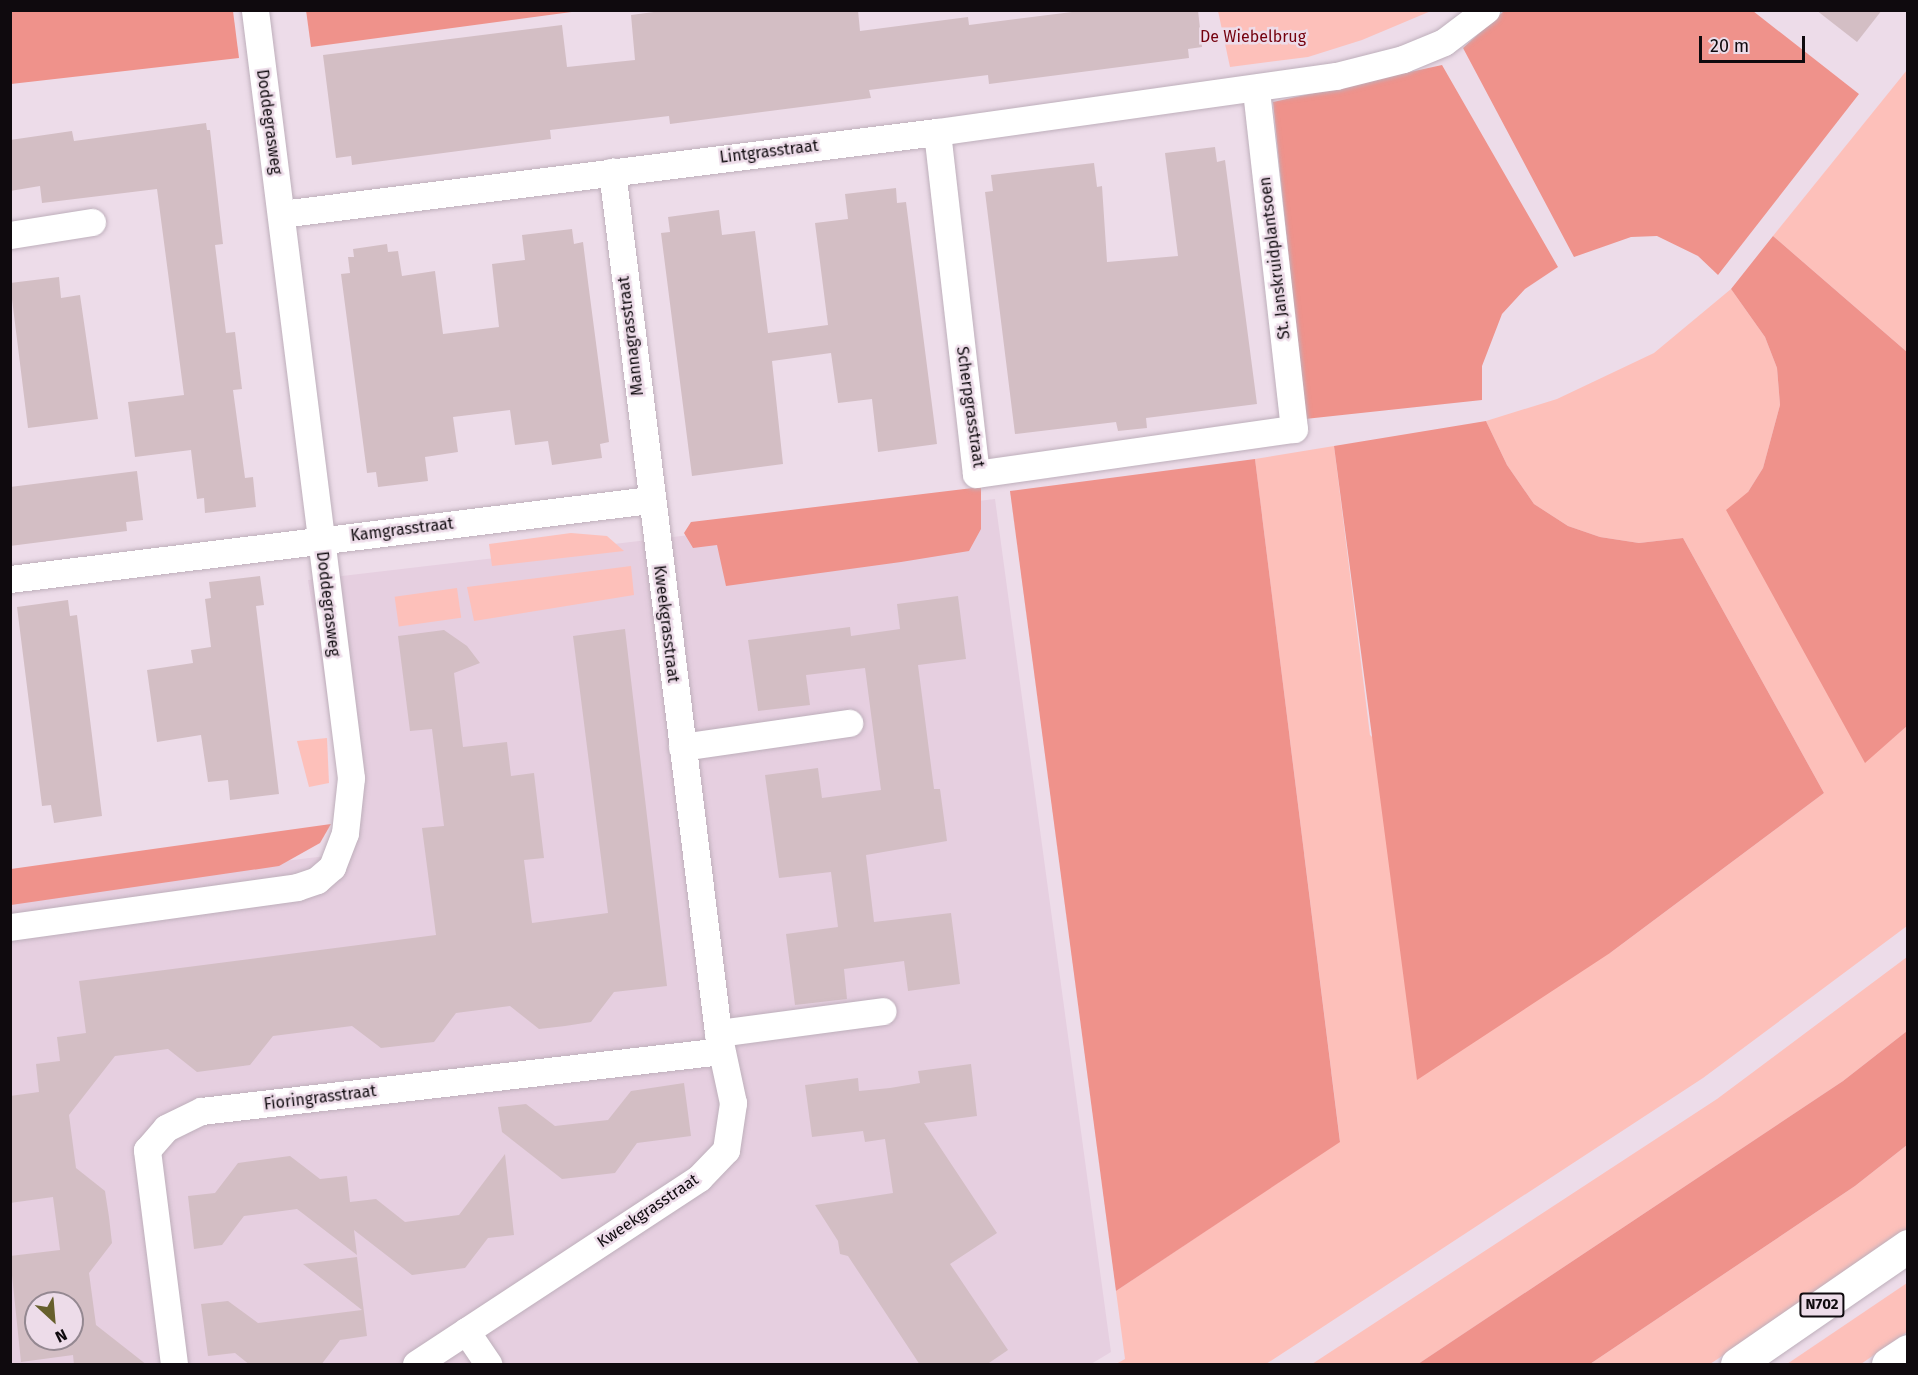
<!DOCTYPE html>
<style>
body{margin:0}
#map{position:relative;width:1918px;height:1375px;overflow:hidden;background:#eddce9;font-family:"Fira Sans",sans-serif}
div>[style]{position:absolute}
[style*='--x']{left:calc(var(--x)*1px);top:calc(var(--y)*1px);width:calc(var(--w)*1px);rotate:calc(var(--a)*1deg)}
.built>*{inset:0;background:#e6cfe0}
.green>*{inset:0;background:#fdc0ba;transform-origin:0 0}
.forest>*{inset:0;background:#ef928b}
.building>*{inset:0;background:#d3bec4}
.roads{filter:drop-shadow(0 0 2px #beafbb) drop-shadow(0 0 2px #beafbb)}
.street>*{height:27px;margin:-13.5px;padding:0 13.5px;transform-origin:13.5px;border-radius:13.5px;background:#fff}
.highway>*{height:33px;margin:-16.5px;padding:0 16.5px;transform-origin:16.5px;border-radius:16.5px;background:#fff}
span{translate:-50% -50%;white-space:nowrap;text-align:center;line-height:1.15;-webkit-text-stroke:5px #eddce9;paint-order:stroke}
.shield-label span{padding:2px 4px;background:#eddce9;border:2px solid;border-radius:4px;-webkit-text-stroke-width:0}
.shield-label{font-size:15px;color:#0f0a0e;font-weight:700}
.park-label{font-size:16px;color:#74000d}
.street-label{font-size:16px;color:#0f0a0e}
.frame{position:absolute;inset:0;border:12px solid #0f0a0e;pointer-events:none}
.north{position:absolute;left:24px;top:1291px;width:60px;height:60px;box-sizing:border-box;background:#eddce9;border:2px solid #948891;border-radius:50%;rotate:154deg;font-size:16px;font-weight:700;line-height:24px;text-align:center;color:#0f0a0e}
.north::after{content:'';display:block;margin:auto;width:21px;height:27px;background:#665f2c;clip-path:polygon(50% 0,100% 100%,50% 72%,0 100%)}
.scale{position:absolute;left:1699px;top:36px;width:106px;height:27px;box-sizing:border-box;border:3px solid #0f0a0e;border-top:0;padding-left:8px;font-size:18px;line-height:21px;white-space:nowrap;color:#0f0a0e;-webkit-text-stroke:4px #eddce9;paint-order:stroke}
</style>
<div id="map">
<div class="built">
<div style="clip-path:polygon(evenodd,995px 499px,1111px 1352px,1091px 1364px,11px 1364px,10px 893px,352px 853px,308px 580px,995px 499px,36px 1303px,72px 1303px,72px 1339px,36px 1339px,36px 1303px)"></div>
</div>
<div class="green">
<div style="clip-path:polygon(1218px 11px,1218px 10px,1431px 11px,1362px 40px,1308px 57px,1230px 67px)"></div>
<div style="clip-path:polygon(1907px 70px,1907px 352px,1773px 236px)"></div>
<div style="clip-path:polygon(1731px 289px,1765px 337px,1777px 368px,1780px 405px,1763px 468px,1748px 492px,1865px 762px,1907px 726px,1907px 926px,1703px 1078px,1266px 1364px,1116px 1364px,1125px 1359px,1116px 1291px,1340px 1141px,1255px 459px,1334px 446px,1370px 735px,1610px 953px,1824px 793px,1683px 538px,1639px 543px,1600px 537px,1568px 526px,1534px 504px,1507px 465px,1486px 421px,1557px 399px,1654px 353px)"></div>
<div style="clip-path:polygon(571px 533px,607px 536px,624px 551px,492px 566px,489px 544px)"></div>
<div style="clip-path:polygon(631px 566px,634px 595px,474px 621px,467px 587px)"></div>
<div style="left:457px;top:588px;width:30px;height:63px;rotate:82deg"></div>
<div style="clip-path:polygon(327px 738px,329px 783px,309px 787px,297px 741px)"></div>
<div style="clip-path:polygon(1907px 957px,1907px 1031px,1843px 1081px,1418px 1364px,1312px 1364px,1717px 1099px)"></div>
<div style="clip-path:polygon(1907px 1145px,1907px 1229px,1814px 1296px,1710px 1364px,1590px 1364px,1855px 1186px)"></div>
<div style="clip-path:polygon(1907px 1283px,1907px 1332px,1861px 1364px,1787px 1364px)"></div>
</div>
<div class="forest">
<div style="clip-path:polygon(306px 10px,579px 10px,579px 11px,311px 47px)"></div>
<div style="clip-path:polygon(10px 11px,233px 11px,239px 58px,11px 84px)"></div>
<div style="clip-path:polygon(1504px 11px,1753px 11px,1859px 94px,1718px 275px,1698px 256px,1657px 236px,1631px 237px,1574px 257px,1463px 48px)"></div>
<div style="clip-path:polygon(1442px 65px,1558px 267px,1525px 289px,1502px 314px,1482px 366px,1482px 400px,1305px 419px,1273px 102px)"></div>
<div style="clip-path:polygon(1773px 236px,1907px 352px,1907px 726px,1865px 763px,1726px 510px,1748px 492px,1763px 468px,1780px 405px,1777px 368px,1765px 337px,1731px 289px)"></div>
<div style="clip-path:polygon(1486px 421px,1507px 465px,1534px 504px,1568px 526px,1600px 537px,1639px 543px,1683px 538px,1824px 793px,1610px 953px,1417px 1080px,1334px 446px)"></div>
<div style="clip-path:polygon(1255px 459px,1340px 1142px,1116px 1291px,1010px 491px)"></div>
<div style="clip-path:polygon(981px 487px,981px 529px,969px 551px,901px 562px,726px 586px,717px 545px,693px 548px,684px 533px,691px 522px)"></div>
<div style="clip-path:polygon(331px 824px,320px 843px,279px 866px,11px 905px,11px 869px)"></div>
<div style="clip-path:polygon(1907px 1031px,1907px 1145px,1855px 1186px,1590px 1364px,1418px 1364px,1843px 1081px)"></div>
</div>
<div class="building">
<div style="clip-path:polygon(669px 10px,858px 10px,860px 31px,968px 17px,969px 25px,1088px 10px,1198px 10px,1202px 47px,1188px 49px,1189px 58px,989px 84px,988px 75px,869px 90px,871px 98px,670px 124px,669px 116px,550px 130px,551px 139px,352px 165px,351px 156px,336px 158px,323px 55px,562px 25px,567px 67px,635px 60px,631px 15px)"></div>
<div style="clip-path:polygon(1816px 10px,1882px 10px,1857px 42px)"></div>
<div style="clip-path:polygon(206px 123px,207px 130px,210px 130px,223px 244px,215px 245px,226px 333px,235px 332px,242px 389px,233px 390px,245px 478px,253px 477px,256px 507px,205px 513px,204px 498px,197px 499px,191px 450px,135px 457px,128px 402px,184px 395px,157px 189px,42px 203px,40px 186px,10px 191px,10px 140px,72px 131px,74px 141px)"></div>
<div style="clip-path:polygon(1215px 147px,1217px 162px,1225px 160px,1257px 404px,1146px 418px,1147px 428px,1118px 431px,1116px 422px,1015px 434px,985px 192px,993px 191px,991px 175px,1094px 163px,1097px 187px,1102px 186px,1107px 262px,1178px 256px,1165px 153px)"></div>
<div style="clip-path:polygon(896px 188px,897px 203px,906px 202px,937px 444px,878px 452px,872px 399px,838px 403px,831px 353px,772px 361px,783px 464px,692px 476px,661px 233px,670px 232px,668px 217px,719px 210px,722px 235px,755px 231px,768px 333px,828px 325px,815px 223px,848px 219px,845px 194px)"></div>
<div style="clip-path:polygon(572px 229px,574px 244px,583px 242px,588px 282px,609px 442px,600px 444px,602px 458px,552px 465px,548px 441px,515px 445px,510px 410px,453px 417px,458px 452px,425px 457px,428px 481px,378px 487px,376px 472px,367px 473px,341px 274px,350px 273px,348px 257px,354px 257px,353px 249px,387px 244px,388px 252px,398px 251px,402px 276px,435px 271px,443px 334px,499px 327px,492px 264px,525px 260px,522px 235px)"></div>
<div style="clip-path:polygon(59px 277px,61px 298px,80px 295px,98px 419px,28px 428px,10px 283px)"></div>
<div style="clip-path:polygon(137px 471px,143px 520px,126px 522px,127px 531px,10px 546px,10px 487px)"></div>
<div style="clip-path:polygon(260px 576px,264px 605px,256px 606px,279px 794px,230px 800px,228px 780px,208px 782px,201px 735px,157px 742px,147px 670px,193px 663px,191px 650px,211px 647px,205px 599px,211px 598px,209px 582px)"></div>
<div style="clip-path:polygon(958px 596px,966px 659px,918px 665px,934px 789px,940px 789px,947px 841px,866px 855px,874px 922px,951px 913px,960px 984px,908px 991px,904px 961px,844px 969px,847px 999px,795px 1005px,786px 934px,838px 927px,831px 872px,779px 878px,765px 775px,818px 768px,822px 798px,881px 790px,865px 668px,806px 675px,810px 705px,758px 711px,748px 640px,850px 627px,851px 636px,900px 629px,897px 604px)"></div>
<div style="clip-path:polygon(68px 600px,70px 616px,77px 615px,102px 816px,54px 823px,51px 805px,42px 806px,17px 607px)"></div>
<div style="clip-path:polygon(evenodd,625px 629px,667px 986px,614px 992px,591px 1022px,565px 1026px,539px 1029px,510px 1006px,456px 1013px,434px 1042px,407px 1045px,381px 1048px,352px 1026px,273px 1036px,250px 1065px,197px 1072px,168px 1049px,115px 1056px,69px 1115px,76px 1168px,105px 1191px,109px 1217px,112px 1243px,89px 1273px,96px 1325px,147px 1365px,74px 1365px,73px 1355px,21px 1362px,10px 1256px,60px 1250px,53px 1197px,10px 1203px,10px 1096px,39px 1092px,36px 1064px,60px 1061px,57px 1037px,86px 1033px,79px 981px,436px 935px,422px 828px,444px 826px,432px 729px,410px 731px,398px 636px,444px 630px,467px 646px,480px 663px,454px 673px,463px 747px,507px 742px,511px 776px,534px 773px,544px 858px,524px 860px,532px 923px,608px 913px,573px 636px,625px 629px,36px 1303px,72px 1303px,72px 1339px,36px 1339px,36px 1303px)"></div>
<div style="clip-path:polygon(971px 1064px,977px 1116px,924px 1123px,997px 1233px,950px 1264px,1008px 1350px,986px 1365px,920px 1365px,848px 1256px,840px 1254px,838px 1241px,815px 1205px,893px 1193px,885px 1139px,865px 1142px,863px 1131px,812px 1137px,805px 1085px,858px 1078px,859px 1091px,890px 1088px,920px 1083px,918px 1071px)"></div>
<div style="clip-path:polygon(684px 1083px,691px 1136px,637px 1143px,615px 1173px,562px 1179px,502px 1132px,498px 1107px,526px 1104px,555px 1126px,581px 1123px,608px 1120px,631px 1091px)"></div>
<div style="clip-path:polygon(505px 1154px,514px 1235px,488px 1238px,465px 1268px,412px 1275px,354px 1230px,357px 1255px,297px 1209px,244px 1216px,222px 1245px,194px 1249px,188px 1196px,215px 1193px,238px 1163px,290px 1156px,320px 1179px,347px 1176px,350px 1202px,376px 1199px,405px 1222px,459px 1215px)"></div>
<div style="clip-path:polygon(357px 1257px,367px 1336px,340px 1340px,321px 1365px,250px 1365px,235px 1353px,208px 1356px,201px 1304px,228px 1301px,258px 1323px,362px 1310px,303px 1264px)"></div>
</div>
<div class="roads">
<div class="street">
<div style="--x:937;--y:132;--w:344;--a:83.5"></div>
<div style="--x:976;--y:474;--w:321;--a:-8.1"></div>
<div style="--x:1294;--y:429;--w:343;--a:-96.4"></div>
<div style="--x:281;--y:214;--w:661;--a:-7.13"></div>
<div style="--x:937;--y:132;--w:403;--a:-8"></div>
<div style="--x:1336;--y:76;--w:69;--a:-14.2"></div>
<div style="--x:1403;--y:59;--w:44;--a:-22.5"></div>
<div style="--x:1444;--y:42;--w:53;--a:-37.3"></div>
<div style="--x:10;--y:235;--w:83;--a:-9"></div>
<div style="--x:10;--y:579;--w:645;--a:-7.04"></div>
<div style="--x:682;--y:747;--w:169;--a:-8.2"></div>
<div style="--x:10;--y:927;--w:290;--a:-7.9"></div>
<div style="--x:297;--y:887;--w:21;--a:-19"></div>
<div style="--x:317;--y:880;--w:20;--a:-41"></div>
<div style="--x:332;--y:867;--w:36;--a:-69"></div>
<div style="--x:345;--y:833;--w:55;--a:-83.8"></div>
<div style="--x:351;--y:778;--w:774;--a:-97.13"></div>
<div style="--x:718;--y:1033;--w:166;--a:-7.6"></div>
<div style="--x:466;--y:1331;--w:40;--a:56"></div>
<div style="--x:174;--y:1364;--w:216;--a:-97.2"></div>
<div style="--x:147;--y:1150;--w:29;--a:-49"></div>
<div style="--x:166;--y:1128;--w:39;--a:-26"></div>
<div style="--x:201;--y:1111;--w:524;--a:-6.57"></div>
<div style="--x:416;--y:1364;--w:339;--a:-33.3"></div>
<div style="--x:699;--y:1178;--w:39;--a:-46"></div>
<div style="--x:726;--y:1150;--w:48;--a:-81.5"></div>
<div style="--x:733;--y:1103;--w:72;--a:-102.1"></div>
<div style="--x:718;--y:1033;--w:868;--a:-97.01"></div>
</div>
<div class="highway">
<div style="--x:1737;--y:1364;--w:208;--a:-34.6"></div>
<div style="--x:1888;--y:1364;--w:24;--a:-33"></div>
</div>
</div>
<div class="shield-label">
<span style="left:1822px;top:1305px">N702</span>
</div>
<div class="park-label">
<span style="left:1253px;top:37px">De Wiebelbrug</span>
</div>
<div class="street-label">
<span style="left:269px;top:122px;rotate:82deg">Doddegrasweg</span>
<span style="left:769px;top:152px;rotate:-7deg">Lintgrasstraat</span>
<span style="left:1275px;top:258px;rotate:-97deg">St. Janskruidplantsoen</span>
<span style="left:631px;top:336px;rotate:-97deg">Mannagrasstraat</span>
<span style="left:970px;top:407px;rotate:82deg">Scherpgrasstraat</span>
<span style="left:402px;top:530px;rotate:-7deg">Kamgrasstraat</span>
<span style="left:328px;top:604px;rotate:83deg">Doddegrasweg</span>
<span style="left:666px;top:624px;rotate:83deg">Kweekgrasstraat</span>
<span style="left:320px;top:1098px;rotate:-7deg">Fioringrasstraat</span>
<span style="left:648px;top:1211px;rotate:-34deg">Kweekgrasstraat</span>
</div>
<div class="frame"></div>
<div class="north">N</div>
<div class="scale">20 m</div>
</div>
